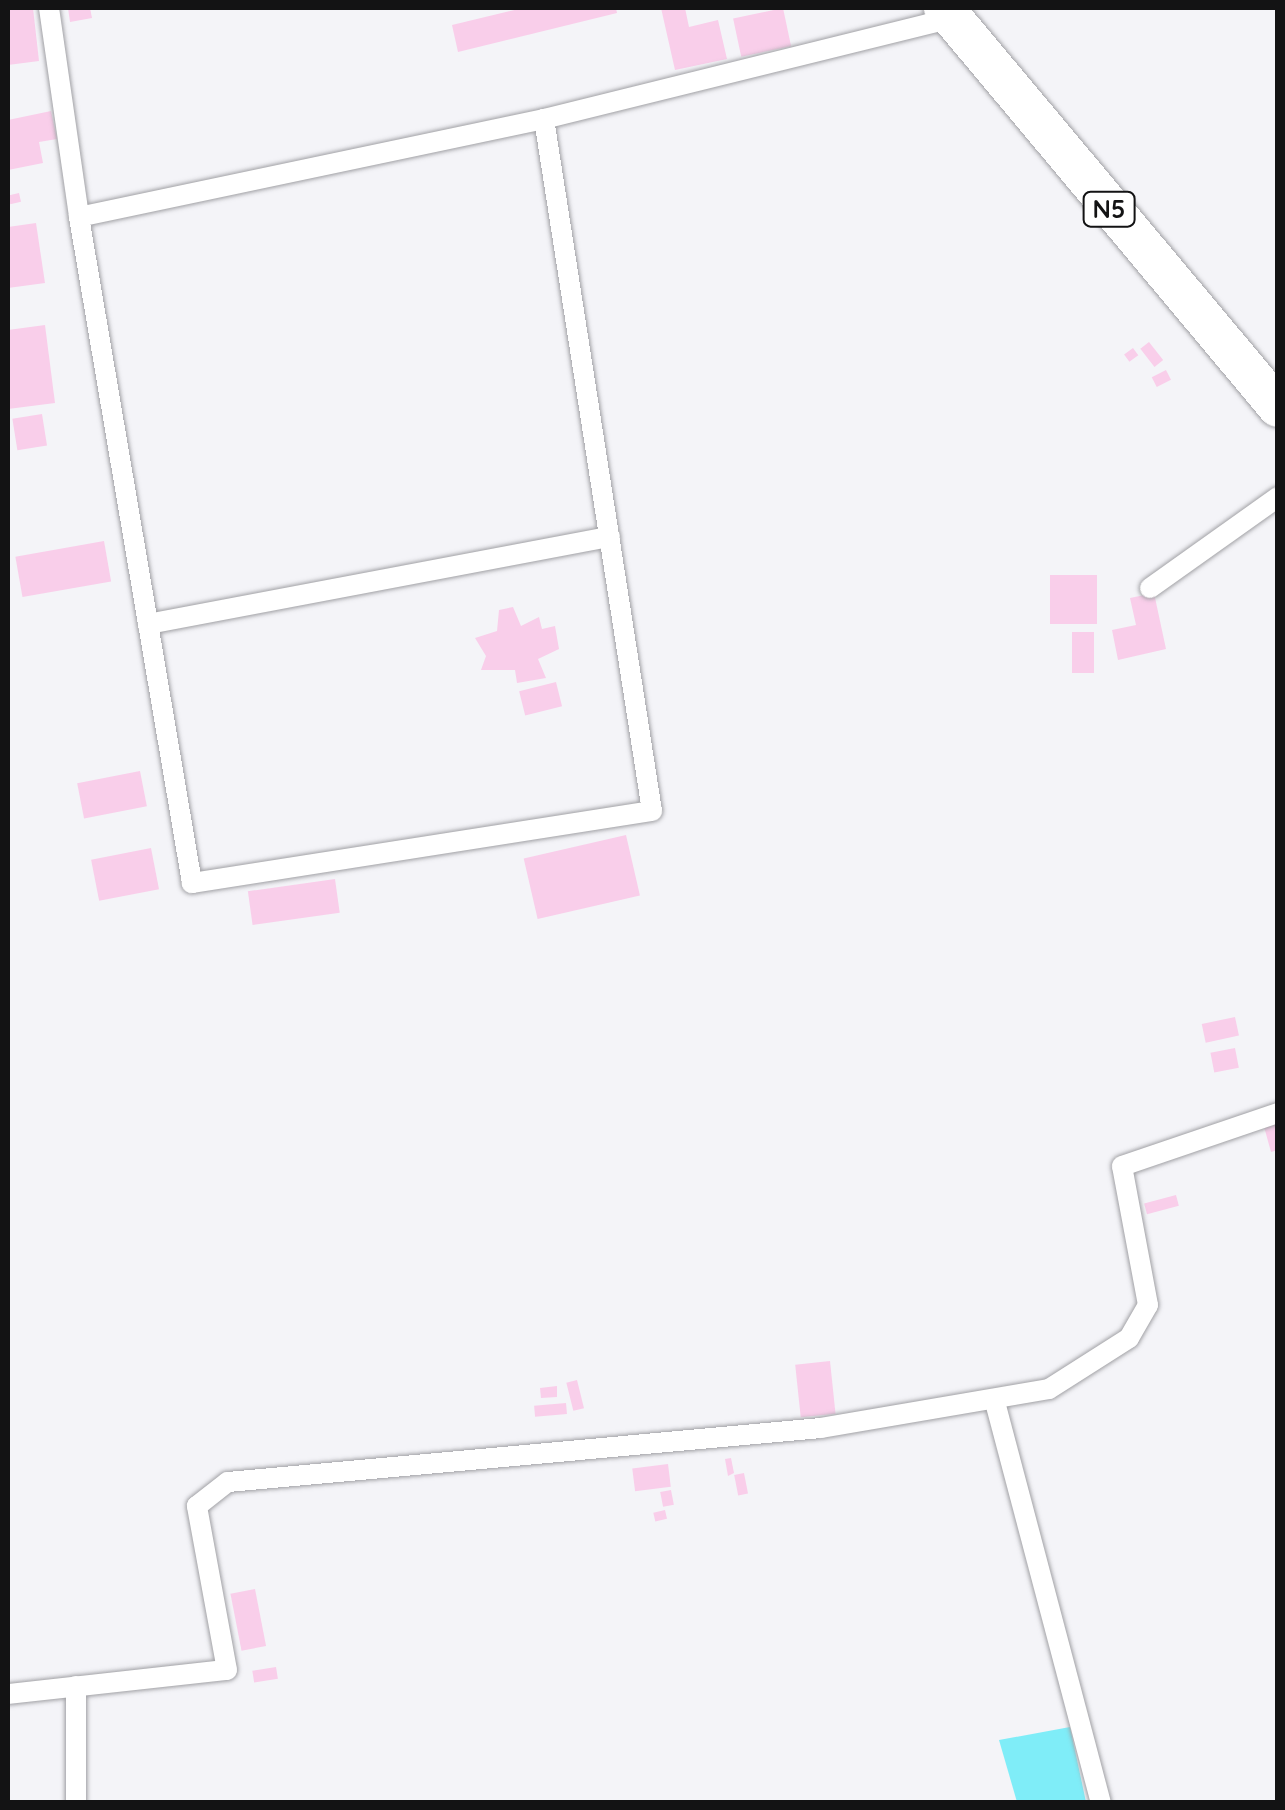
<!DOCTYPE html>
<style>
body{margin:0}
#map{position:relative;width:1285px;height:1810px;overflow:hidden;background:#f4f4f8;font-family:Quicksand,sans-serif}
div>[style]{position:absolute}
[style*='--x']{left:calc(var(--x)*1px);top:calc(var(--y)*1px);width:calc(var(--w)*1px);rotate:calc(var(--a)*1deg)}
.water>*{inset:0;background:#7fedf8}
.building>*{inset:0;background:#f9ceea;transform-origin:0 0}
.roads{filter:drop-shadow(0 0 2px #a1a1a5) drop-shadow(0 0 2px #a1a1a5)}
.street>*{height:20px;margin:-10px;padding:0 10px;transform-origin:10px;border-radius:10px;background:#fff}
.highway>*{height:40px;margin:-20px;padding:0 20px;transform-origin:20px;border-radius:20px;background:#fff}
span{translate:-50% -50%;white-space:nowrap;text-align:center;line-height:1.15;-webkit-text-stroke:9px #fff;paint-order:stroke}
.shield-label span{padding:2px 8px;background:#fff;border:2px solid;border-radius:8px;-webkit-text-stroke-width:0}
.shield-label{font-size:25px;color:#131314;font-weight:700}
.frame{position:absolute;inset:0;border:10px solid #131314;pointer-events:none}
</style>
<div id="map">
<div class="water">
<div style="clip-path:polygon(1070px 1727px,1086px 1802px,1017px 1802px,999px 1740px)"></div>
</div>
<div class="building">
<div style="clip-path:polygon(8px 8px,33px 8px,39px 61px,8px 65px)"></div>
<div style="clip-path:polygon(68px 8px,90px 8px,92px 18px,70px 22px)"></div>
<div style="clip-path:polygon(523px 8px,616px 8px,617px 13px,458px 52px,452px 25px)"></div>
<div style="clip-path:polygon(661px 8px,685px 8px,689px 27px,718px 20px,727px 59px,675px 70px)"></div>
<div style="left:783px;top:8px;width:39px;height:51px;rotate:78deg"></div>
<div style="clip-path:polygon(51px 111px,57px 139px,39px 142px,43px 163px,8px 170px,8px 120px)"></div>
<div style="left:19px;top:193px;width:9px;height:11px;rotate:77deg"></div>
<div style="clip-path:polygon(36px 223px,45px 283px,8px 288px,8px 227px)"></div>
<div style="clip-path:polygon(45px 325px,55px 403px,8px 409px,8px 330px)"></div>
<div style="left:1149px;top:342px;width:23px;height:11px;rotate:52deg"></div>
<div style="left:1133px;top:348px;width:9px;height:11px;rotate:54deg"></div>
<div style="left:1166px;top:370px;width:11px;height:16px;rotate:63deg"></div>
<div style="left:42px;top:414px;width:32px;height:30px;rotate:81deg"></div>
<div style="left:104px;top:541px;width:41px;height:90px;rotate:80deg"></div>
<div style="left:1050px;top:575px;width:47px;height:49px"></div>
<div style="clip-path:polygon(1154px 593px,1166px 649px,1118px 660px,1112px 630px,1136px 625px,1130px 598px)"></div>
<div style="clip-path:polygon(513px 607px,521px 626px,539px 617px,542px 629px,555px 626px,559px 649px,538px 659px,546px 678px,517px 683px,515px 670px,481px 670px,486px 656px,475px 638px,497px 631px,499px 610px)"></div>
<div style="left:1072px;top:632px;width:22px;height:41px"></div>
<div style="left:556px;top:682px;width:25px;height:38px;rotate:76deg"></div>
<div style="left:140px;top:771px;width:36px;height:64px;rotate:79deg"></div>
<div style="left:626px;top:835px;width:62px;height:105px;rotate:77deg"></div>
<div style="left:151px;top:848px;width:42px;height:61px;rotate:79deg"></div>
<div style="left:335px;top:879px;width:34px;height:88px;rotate:82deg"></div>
<div style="left:1235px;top:1017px;width:19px;height:34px;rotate:78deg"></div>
<div style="left:1235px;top:1048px;width:20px;height:25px;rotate:79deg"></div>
<div style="clip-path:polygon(1278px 1119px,1278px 1150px,1271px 1152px,1263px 1123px)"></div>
<div style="left:1176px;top:1195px;width:11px;height:33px;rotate:75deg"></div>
<div style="left:830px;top:1361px;width:53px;height:35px;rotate:84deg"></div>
<div style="left:577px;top:1380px;width:29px;height:11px;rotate:76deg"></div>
<div style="clip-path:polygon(557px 1386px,557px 1397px,541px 1398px,540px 1388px)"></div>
<div style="left:566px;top:1403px;width:11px;height:32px;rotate:85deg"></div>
<div style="clip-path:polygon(731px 1458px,734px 1473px,728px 1476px,725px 1459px)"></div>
<div style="left:668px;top:1464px;width:23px;height:36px;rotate:83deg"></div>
<div style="left:744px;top:1473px;width:21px;height:10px;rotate:79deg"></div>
<div style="left:671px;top:1490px;width:15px;height:11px;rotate:79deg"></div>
<div style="left:665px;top:1510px;width:9px;height:12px;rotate:77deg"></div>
<div style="left:255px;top:1589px;width:58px;height:25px;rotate:79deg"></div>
<div style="left:276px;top:1667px;width:12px;height:24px;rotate:81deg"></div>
</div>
<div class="roads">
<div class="street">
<div style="--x:49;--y:8;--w:211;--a:81.8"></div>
<div style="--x:544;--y:119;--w:700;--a:81.13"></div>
<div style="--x:652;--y:811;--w:466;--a:171.1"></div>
<div style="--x:192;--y:883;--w:676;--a:-99.63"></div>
<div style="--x:79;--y:217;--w:475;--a:-11.9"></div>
<div style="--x:544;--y:119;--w:419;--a:-13.9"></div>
<div style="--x:1150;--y:588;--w:157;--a:-35.4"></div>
<div style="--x:148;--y:624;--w:470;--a:-10.7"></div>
<div style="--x:995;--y:1402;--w:414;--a:75.2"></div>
<div style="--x:76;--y:1686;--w:116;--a:90"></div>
<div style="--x:8;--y:1694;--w:220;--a:-6.3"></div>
<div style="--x:227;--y:1670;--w:167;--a:-100.4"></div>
<div style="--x:197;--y:1506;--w:39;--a:-38"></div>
<div style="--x:228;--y:1482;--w:595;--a:-5.2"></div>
<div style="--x:821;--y:1428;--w:231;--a:-9.7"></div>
<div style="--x:1049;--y:1389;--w:95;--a:-32.5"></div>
<div style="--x:1129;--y:1338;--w:38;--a:-60"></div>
<div style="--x:1148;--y:1305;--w:141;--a:-100.6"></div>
<div style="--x:1122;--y:1166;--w:165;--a:-18.8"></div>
</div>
<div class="highway">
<div style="--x:944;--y:8;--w:520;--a:50.07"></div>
</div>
</div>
<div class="shield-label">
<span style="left:1109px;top:209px">N5</span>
</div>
<div class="frame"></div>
</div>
